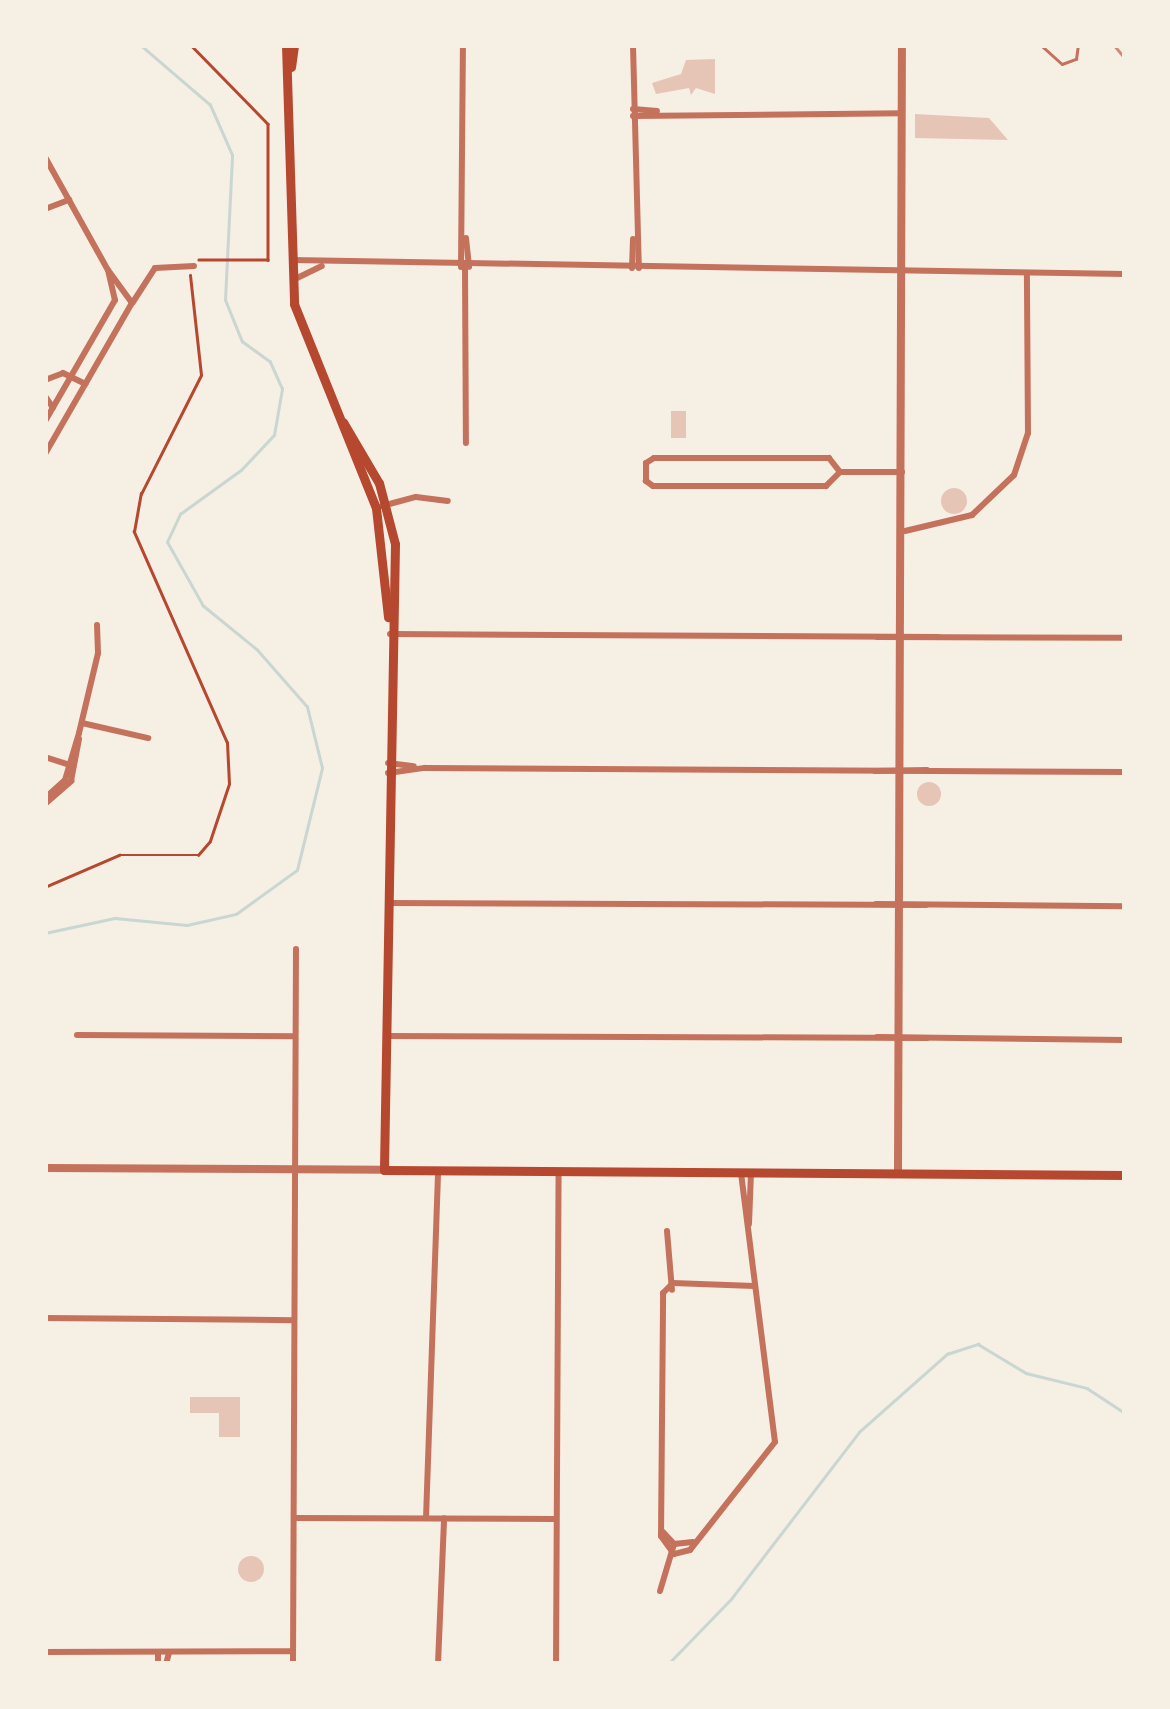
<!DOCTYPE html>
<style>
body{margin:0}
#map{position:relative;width:1170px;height:1709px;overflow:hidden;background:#f6efe4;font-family:"Archivo Narrow",sans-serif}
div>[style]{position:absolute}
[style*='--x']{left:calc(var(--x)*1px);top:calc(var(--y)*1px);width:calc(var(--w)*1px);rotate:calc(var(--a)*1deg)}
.stream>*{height:2.5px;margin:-1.25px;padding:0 1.25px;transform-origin:1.25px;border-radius:1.25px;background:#c9d6d2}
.building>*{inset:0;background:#e6c5b7;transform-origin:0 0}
.round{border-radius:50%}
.path>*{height:2.5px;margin:-1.25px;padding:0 1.25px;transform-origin:1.25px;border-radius:1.25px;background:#b5482f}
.service>*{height:2.5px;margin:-1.25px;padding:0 1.25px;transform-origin:1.25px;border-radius:1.25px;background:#c5725c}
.minor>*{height:6px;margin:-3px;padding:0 3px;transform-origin:3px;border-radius:3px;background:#c5725c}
.tertiary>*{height:8px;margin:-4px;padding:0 4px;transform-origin:4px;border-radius:4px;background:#c5725c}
.primary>*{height:9px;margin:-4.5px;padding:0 4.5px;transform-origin:4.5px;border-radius:4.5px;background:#b5482f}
.rail>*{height:2.5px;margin:-1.25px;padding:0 1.25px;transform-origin:1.25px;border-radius:1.25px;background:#cf8b77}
span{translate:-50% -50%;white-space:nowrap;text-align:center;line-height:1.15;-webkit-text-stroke:8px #f6efe4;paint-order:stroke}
.frame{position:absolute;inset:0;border:48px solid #f6efe4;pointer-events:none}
</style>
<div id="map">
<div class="stream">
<div style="--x:45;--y:933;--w:72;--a:-12.1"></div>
<div style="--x:115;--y:918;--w:72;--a:5.6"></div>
<div style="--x:187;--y:925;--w:50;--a:-12.7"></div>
<div style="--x:236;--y:914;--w:75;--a:-35.8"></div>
<div style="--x:297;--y:870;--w:105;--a:-76.2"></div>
<div style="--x:322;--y:768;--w:63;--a:-103.8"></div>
<div style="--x:307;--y:707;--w:76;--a:-131.3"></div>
<div style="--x:257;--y:650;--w:70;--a:-140.8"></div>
<div style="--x:203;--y:606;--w:73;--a:-119.4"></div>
<div style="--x:167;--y:542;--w:31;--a:-65"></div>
<div style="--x:180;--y:514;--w:75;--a:-35.8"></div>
<div style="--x:241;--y:470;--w:48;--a:-46.7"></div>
<div style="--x:274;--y:435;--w:47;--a:-80.1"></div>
<div style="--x:282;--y:389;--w:30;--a:-114"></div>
<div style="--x:270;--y:362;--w:34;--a:-144"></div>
<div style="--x:242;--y:342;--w:45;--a:-112"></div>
<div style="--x:225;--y:300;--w:145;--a:-87.2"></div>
<div style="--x:232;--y:155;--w:55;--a:-113.7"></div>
<div style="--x:210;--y:105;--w:92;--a:-139.4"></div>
<div style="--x:668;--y:1664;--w:91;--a:-45.9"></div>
<div style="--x:731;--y:1599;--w:210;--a:-52.5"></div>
<div style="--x:859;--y:1432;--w:118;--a:-41.6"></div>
<div style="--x:947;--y:1354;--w:33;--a:-18"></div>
<div style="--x:978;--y:1344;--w:56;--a:31.1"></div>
<div style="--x:1026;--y:1373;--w:63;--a:13.8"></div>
<div style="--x:1087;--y:1388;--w:45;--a:33.3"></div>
</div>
<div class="building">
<div style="clip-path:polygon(715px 59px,715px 94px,696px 88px,691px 95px,689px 88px,656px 94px,652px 83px,681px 74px,686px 60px)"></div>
<div style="clip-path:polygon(915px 114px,989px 118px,1008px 140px,915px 138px)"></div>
<div style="left:671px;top:411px;width:15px;height:27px"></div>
<div class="round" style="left:941px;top:488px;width:26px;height:26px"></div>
<div class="round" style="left:917px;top:782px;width:24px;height:24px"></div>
<div style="clip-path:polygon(190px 1397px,240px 1397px,240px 1437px,219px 1437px,219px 1413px,190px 1413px)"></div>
<div class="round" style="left:238px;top:1556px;width:26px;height:26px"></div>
</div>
<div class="path">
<div style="--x:191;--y:45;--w:110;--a:45.7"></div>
<div style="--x:268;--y:124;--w:136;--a:90"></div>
<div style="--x:268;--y:260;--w:69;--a:180"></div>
<div style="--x:45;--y:887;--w:81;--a:-23.4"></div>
<div style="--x:119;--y:855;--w:79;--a:0"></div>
<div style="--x:198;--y:855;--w:18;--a:-49"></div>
<div style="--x:210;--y:841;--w:60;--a:-71.6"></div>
<div style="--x:229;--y:784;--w:41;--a:-92.8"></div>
<div style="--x:227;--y:743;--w:231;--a:-113.8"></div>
<div style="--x:134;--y:532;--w:39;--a:-80"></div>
<div style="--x:141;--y:494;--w:133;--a:-63.2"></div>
<div style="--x:201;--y:375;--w:100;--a:-96.3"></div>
</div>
<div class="service">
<div style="--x:1041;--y:45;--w:28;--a:42"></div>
<div style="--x:1062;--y:64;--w:15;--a:-20"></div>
<div style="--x:1076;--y:59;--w:14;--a:-82"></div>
</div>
<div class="minor">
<div style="--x:633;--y:45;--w:223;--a:88.5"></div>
<div style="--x:633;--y:109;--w:24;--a:5"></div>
<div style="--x:633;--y:116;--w:269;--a:-0.6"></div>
<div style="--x:45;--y:157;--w:129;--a:60.9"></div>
<div style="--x:108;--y:270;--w:31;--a:77"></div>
<div style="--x:115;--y:300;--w:140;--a:120"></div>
<div style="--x:45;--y:209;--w:26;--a:-21"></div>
<div style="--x:466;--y:238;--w:29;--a:84"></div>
<div style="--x:292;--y:260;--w:833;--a:0.96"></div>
<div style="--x:461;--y:267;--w:222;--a:-89.5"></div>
<div style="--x:465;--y:267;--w:176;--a:89.7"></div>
<div style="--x:632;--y:268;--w:29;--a:-88"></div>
<div style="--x:293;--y:280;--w:32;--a:-26"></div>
<div style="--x:133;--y:302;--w:40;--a:-57.1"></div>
<div style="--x:155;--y:268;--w:39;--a:-3"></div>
<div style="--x:45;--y:380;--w:19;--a:-21"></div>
<div style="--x:63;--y:373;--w:25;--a:26"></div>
<div style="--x:45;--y:396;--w:14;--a:56"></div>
<div style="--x:45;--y:454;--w:174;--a:-60.1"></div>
<div style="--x:132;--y:303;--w:39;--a:-126"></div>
<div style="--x:654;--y:458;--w:175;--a:0"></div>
<div style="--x:829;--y:458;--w:18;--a:52"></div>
<div style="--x:840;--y:472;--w:20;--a:135"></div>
<div style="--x:826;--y:486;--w:173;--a:180"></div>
<div style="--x:653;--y:486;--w:9;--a:-144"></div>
<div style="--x:646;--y:481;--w:18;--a:-90"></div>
<div style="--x:646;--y:463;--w:9;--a:-32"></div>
<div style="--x:840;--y:472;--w:62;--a:0"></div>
<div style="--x:382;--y:506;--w:35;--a:-15"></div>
<div style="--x:416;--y:497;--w:32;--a:7"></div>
<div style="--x:905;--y:531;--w:69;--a:-13.4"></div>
<div style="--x:972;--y:515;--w:58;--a:-43.6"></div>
<div style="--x:1014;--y:475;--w:44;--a:-71.6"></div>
<div style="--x:1028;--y:433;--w:160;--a:-90.4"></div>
<div style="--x:390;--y:634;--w:548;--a:0.31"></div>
<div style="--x:877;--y:637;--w:248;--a:0.2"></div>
<div style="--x:82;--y:723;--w:68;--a:12.8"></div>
<div style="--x:45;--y:757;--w:25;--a:18"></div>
<div style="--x:388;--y:763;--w:26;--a:7"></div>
<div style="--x:875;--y:771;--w:52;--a:-1.1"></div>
<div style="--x:388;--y:773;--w:37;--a:-8"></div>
<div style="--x:425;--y:768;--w:700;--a:0.33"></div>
<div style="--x:45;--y:798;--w:27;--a:-42"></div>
<div style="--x:65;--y:780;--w:49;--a:-73.4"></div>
<div style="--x:79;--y:733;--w:82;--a:-76.6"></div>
<div style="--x:98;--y:653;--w:28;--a:-92"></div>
<div style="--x:45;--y:804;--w:35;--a:-41"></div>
<div style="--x:71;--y:781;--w:43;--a:-79.2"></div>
<div style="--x:388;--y:903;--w:538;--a:0.21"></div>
<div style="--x:876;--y:904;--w:249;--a:0.5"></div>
<div style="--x:77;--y:1035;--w:218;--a:0.3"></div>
<div style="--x:387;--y:1036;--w:540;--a:0.21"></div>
<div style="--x:877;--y:1037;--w:248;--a:0.7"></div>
<div style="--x:741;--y:1173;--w:271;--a:82.8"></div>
<div style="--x:775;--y:1442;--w:137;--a:128.2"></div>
<div style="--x:690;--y:1550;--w:16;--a:166"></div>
<div style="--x:674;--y:1554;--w:22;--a:-126"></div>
<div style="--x:661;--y:1536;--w:243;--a:-89.5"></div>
<div style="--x:663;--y:1293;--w:14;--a:-45"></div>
<div style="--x:673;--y:1283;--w:81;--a:2.1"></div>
<div style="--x:749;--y:1224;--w:51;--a:-87.8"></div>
<div style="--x:667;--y:1231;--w:59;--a:85.2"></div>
<div style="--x:45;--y:1318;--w:249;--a:0.5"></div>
<div style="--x:294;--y:1518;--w:262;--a:0.2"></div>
<div style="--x:426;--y:1518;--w:347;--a:-88"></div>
<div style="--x:663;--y:1532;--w:16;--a:47"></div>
<div style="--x:674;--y:1544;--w:19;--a:-6"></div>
<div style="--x:660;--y:1591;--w:49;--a:-73.4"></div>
<div style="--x:45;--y:1652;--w:248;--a:-0.2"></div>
<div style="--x:158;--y:1653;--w:11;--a:90"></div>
<div style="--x:166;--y:1664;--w:11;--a:-75"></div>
<div style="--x:293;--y:1664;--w:715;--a:-89.76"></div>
<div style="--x:438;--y:1664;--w:146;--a:-87.6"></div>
<div style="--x:556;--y:1664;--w:492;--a:-89.7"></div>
</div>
<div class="tertiary">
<div style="--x:45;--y:1168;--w:339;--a:0.3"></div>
<div style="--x:898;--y:1174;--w:1129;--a:-89.8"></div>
</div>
<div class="primary">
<div style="--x:286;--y:45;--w:259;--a:88.2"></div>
<div style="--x:294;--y:304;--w:220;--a:68.1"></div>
<div style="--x:376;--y:508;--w:110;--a:83.7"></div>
<div style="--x:291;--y:67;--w:22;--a:-82"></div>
<div style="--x:343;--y:422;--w:71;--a:59.5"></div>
<div style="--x:379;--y:483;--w:63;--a:75.3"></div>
<div style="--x:395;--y:544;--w:626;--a:91.01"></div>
<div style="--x:384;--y:1170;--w:741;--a:0.39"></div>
</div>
<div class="rail">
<div style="--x:1114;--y:45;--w:17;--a:50"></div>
</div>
<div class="frame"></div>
</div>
